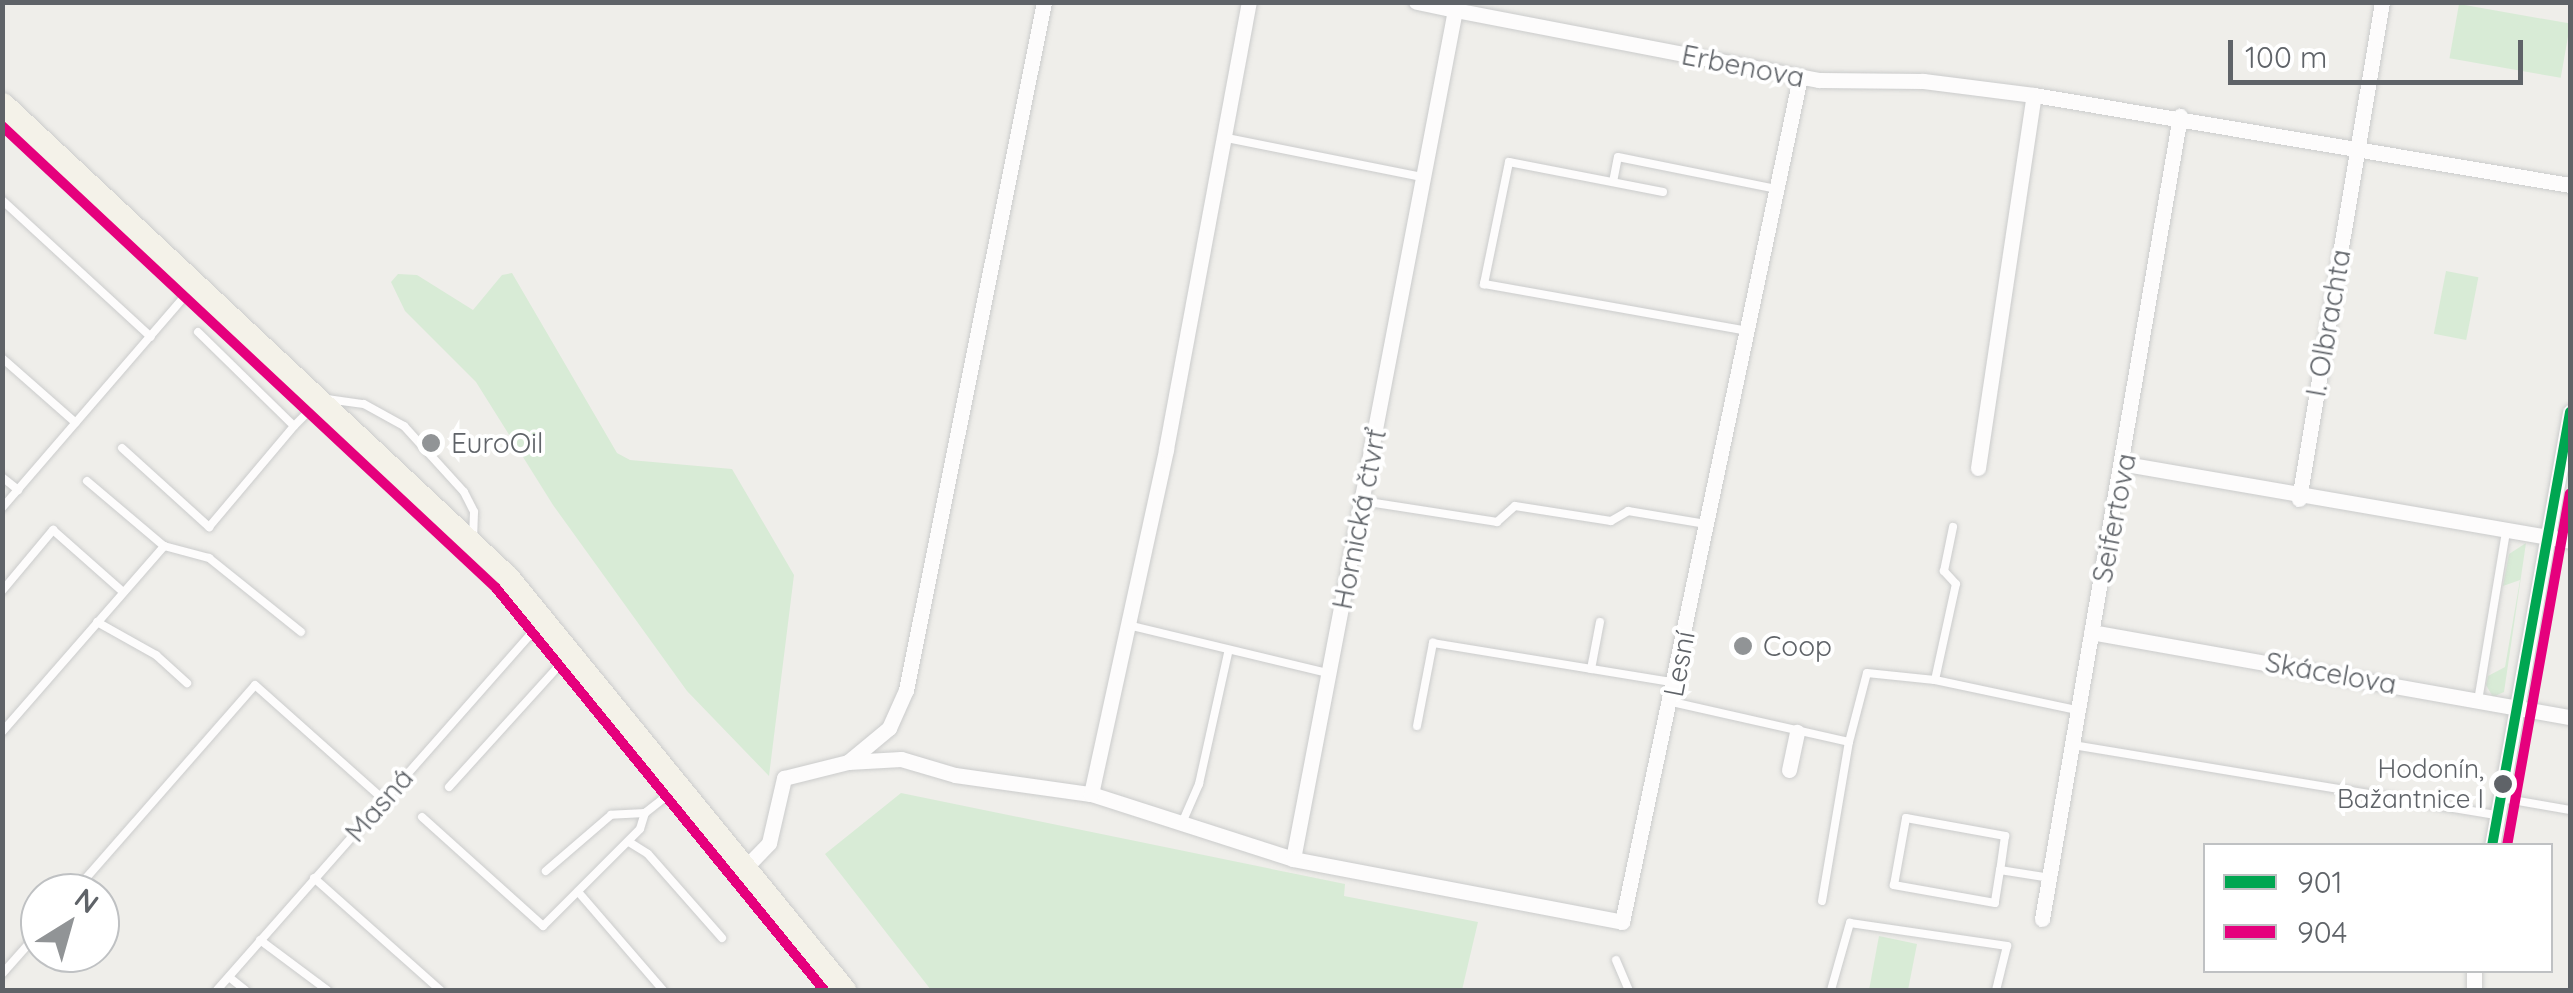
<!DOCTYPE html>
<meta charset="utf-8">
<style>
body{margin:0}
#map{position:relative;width:2573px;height:993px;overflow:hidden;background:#efeeea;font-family:Quicksand,sans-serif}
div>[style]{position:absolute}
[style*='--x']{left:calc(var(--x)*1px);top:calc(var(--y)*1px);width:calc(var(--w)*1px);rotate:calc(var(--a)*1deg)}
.green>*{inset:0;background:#d8ebd6;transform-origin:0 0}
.roads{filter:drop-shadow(0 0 2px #cbcccc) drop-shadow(0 0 2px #cbcccc)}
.service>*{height:8px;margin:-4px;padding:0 4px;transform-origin:4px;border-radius:4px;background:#fdfcfc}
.minor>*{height:15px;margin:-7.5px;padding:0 7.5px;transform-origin:7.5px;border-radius:7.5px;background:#fdfcfc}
.primary>*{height:25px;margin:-12.5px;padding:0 12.5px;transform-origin:12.5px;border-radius:12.5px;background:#f4f2e9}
.bus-1>*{height:10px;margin:-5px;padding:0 5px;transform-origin:5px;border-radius:5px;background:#00a651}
.bus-2>*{height:10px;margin:-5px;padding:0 5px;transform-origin:5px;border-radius:5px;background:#e5007d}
.dots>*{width:28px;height:28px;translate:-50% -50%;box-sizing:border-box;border:5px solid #fff;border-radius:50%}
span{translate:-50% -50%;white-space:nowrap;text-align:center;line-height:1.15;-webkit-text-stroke:8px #fff;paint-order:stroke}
.bus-label{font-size:26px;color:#5f6368}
.right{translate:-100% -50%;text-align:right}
.street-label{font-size:28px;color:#5f6368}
.poi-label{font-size:28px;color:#5f6368}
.left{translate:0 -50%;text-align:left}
.frame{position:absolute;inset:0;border:5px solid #5f6368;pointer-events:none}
.legend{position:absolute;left:2203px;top:843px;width:350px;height:130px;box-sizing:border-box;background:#fff;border:2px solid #bfc1c3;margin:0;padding:12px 18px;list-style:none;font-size:30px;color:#5f6368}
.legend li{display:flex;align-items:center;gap:20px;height:50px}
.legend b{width:50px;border:2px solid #bfc1c3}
.north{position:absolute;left:20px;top:873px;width:100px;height:100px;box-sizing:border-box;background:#fff;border:2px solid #bfc1c3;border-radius:50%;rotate:37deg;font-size:28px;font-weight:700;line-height:40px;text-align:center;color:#5f6368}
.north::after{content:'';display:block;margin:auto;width:35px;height:45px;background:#919496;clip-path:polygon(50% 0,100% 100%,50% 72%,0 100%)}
.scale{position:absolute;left:2228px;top:40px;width:295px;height:45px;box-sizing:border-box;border:5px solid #5f6368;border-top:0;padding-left:12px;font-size:30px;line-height:35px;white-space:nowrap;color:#5f6368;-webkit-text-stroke:8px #fff;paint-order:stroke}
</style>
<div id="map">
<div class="green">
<div style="left:2459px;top:4px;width:113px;height:55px;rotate:10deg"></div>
<div style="left:2446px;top:271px;width:33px;height:64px;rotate:11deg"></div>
<div style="clip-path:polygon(512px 273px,617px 453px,630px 460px,732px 469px,794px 575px,769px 776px,687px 691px,553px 505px,476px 382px,405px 311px,391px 282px,398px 274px,417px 275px,473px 310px,502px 275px)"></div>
<div style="clip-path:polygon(2526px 543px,2504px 692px,2493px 697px,2486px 685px,2488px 676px,2505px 667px,2520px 580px,2503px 586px,2509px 554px)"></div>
<div style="clip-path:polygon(901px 793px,1345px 884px,1344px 896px,1478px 922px,1462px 990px,931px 990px,825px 854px)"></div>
<div style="clip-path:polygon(1879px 936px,1917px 944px,1908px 990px,1869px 990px)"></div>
</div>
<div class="roads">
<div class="service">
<div style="--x:1222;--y:137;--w:205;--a:11.3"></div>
<div style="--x:1613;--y:182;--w:25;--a:-79"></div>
<div style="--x:1618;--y:157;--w:161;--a:11.4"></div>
<div style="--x:1663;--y:192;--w:157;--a:-169"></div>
<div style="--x:1509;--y:162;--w:125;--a:101.6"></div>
<div style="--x:1484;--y:284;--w:267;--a:10.1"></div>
<div style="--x:2;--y:200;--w:202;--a:42.6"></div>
<div style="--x:198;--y:332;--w:134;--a:44.4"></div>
<div style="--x:294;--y:426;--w:30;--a:-45"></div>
<div style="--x:2;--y:358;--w:98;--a:41.3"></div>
<div style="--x:327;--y:399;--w:37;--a:8"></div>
<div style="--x:364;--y:404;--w:46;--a:28.8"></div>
<div style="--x:404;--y:426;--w:89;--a:47.7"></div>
<div style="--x:464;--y:492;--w:22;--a:63"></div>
<div style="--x:474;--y:512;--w:25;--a:92"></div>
<div style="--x:122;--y:448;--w:118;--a:42.2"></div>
<div style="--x:209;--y:527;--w:132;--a:-49.9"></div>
<div style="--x:2;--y:477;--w:21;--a:39"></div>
<div style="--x:87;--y:481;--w:101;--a:40.2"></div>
<div style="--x:1362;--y:501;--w:137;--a:8.8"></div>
<div style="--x:1497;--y:522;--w:24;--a:-42"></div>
<div style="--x:1515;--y:506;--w:97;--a:8.9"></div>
<div style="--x:1611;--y:521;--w:20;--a:-30"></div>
<div style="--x:1628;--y:511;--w:79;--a:9.5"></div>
<div style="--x:2;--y:508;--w:291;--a:-49.2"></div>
<div style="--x:2;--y:591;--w:80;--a:-50.1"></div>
<div style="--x:53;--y:530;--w:94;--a:41.5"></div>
<div style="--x:97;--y:622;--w:68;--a:29.2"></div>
<div style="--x:156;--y:655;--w:42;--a:42.1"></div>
<div style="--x:1128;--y:625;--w:206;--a:13.5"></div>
<div style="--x:1591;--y:669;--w:48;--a:-79.2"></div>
<div style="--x:1935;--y:680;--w:98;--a:-77.7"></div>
<div style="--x:1956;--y:584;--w:18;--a:-133"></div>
<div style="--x:1944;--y:571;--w:45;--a:-78.4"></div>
<div style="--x:2478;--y:701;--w:172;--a:-80.6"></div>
<div style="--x:1672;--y:702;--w:181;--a:12.7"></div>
<div style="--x:1849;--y:742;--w:71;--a:-75.4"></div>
<div style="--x:1867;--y:673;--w:68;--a:5.9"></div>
<div style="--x:1935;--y:680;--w:144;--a:12"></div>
<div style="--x:1417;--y:726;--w:85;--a:-79.1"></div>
<div style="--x:1433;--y:643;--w:242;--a:9.3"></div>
<div style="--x:2;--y:732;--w:247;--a:-48.9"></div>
<div style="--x:164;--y:546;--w:47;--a:14.9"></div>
<div style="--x:209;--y:558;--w:118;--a:38.8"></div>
<div style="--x:2073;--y:745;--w:430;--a:9.4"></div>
<div style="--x:449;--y:787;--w:176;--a:-47.8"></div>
<div style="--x:2501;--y:798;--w:70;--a:9.9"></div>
<div style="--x:645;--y:813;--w:37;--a:-38"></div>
<div style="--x:422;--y:817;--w:163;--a:42"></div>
<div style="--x:543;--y:926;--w:137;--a:-45"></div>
<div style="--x:640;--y:829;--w:17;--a:-73"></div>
<div style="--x:645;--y:813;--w:34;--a:177"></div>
<div style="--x:611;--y:815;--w:86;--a:139.3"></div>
<div style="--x:1182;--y:823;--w:43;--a:-66.4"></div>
<div style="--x:1199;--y:784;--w:134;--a:-77.5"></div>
<div style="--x:629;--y:842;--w:22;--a:32"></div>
<div style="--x:648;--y:854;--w:112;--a:48.6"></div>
<div style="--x:2000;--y:870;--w:33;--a:99"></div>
<div style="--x:1995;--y:903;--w:103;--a:-169.9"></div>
<div style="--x:1894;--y:885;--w:68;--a:-79.8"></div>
<div style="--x:1906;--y:818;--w:101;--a:10.3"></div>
<div style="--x:2005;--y:836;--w:34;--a:98"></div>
<div style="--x:2000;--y:870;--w:51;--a:9.1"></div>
<div style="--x:314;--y:878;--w:169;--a:41.6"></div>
<div style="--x:73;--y:893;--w:276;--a:-48.8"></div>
<div style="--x:255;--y:685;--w:171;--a:41.7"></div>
<div style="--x:580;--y:894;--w:127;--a:49.2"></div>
<div style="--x:1822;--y:901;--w:161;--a:-80.4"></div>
<div style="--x:260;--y:940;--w:84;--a:36.7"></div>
<div style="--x:1616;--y:960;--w:33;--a:67"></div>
<div style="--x:2;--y:974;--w:57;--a:-48.5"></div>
<div style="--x:229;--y:977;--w:21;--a:39"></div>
<div style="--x:217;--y:990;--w:488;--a:-48.6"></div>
<div style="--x:1831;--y:990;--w:70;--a:-74.2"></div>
<div style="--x:1850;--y:923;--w:159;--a:8.3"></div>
<div style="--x:2007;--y:946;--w:45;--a:104"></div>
</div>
<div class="minor">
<div style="--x:1044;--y:2;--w:702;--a:101.34"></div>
<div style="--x:906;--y:690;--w:42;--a:114.1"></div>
<div style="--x:889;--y:728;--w:53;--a:140.3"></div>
<div style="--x:848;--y:762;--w:53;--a:-3.2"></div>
<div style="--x:901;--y:759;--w:56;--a:16.5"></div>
<div style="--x:955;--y:775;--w:137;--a:8"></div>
<div style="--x:1091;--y:794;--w:212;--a:17.8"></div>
<div style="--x:1293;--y:859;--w:864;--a:-79.2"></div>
<div style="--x:1455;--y:10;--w:40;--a:-168"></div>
<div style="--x:1455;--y:10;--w:371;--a:10.9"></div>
<div style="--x:1819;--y:80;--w:104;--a:0.6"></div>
<div style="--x:1923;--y:81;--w:112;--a:7.2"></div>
<div style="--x:2034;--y:95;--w:544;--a:9.53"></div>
<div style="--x:2125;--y:464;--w:452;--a:9.8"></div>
<div style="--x:1978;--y:468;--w:377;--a:-81.5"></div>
<div style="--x:2299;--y:499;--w:504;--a:-80.52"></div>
<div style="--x:2091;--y:632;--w:486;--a:10.1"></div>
<div style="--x:1789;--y:770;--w:39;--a:-78"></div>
<div style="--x:1091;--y:794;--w:353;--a:-77.7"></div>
<div style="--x:1166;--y:449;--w:455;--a:-79.5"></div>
<div style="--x:2492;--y:846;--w:441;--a:-79.8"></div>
<div style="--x:1293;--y:859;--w:335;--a:10.8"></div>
<div style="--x:1622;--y:922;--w:864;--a:-78.1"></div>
<div style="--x:744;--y:869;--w:36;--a:-46"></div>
<div style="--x:769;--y:843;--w:67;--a:-77"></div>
<div style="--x:784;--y:778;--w:66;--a:-14"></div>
<div style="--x:2042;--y:919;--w:815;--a:-80.25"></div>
<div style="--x:2474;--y:990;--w:20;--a:-90"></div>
</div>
<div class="primary">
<div style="--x:2;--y:105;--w:692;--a:43.13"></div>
<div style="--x:507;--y:578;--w:532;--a:50.8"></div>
</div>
</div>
<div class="bus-1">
<div style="--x:2492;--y:846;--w:441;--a:-79.8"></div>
</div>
<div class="bus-2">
<div style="--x:2;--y:126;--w:676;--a:43.08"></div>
<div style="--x:496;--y:588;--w:519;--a:50.79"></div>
<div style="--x:2507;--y:846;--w:358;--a:-79.9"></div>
</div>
<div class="dots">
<div style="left:431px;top:443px;background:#919496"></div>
<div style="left:1743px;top:646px;background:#919496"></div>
<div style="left:2503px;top:784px;background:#5f6368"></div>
</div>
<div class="bus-label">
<span class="right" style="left:2484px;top:784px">Hodonín,<br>Bažantnice I</span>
</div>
<div class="street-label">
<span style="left:1743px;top:66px;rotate:11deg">Erbenova</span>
<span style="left:2328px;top:323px;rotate:-80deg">I. Olbrachta</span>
<span style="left:2114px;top:518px;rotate:-79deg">Seifertova</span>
<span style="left:1359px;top:519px;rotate:-79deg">Hornická čtvrť</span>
<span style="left:1679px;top:664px;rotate:-79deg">Lesní</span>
<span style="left:2331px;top:673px;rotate:10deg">Skácelova</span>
<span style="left:379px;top:805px;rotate:-49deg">Masná</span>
</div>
<div class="poi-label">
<span class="left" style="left:451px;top:443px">EuroOil</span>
<span class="left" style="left:1763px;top:646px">Coop</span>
</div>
<div class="frame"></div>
<ul class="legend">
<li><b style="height:12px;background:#00a651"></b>901</li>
<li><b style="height:12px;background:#e5007d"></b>904</li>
</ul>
<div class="north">N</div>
<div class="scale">100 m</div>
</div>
